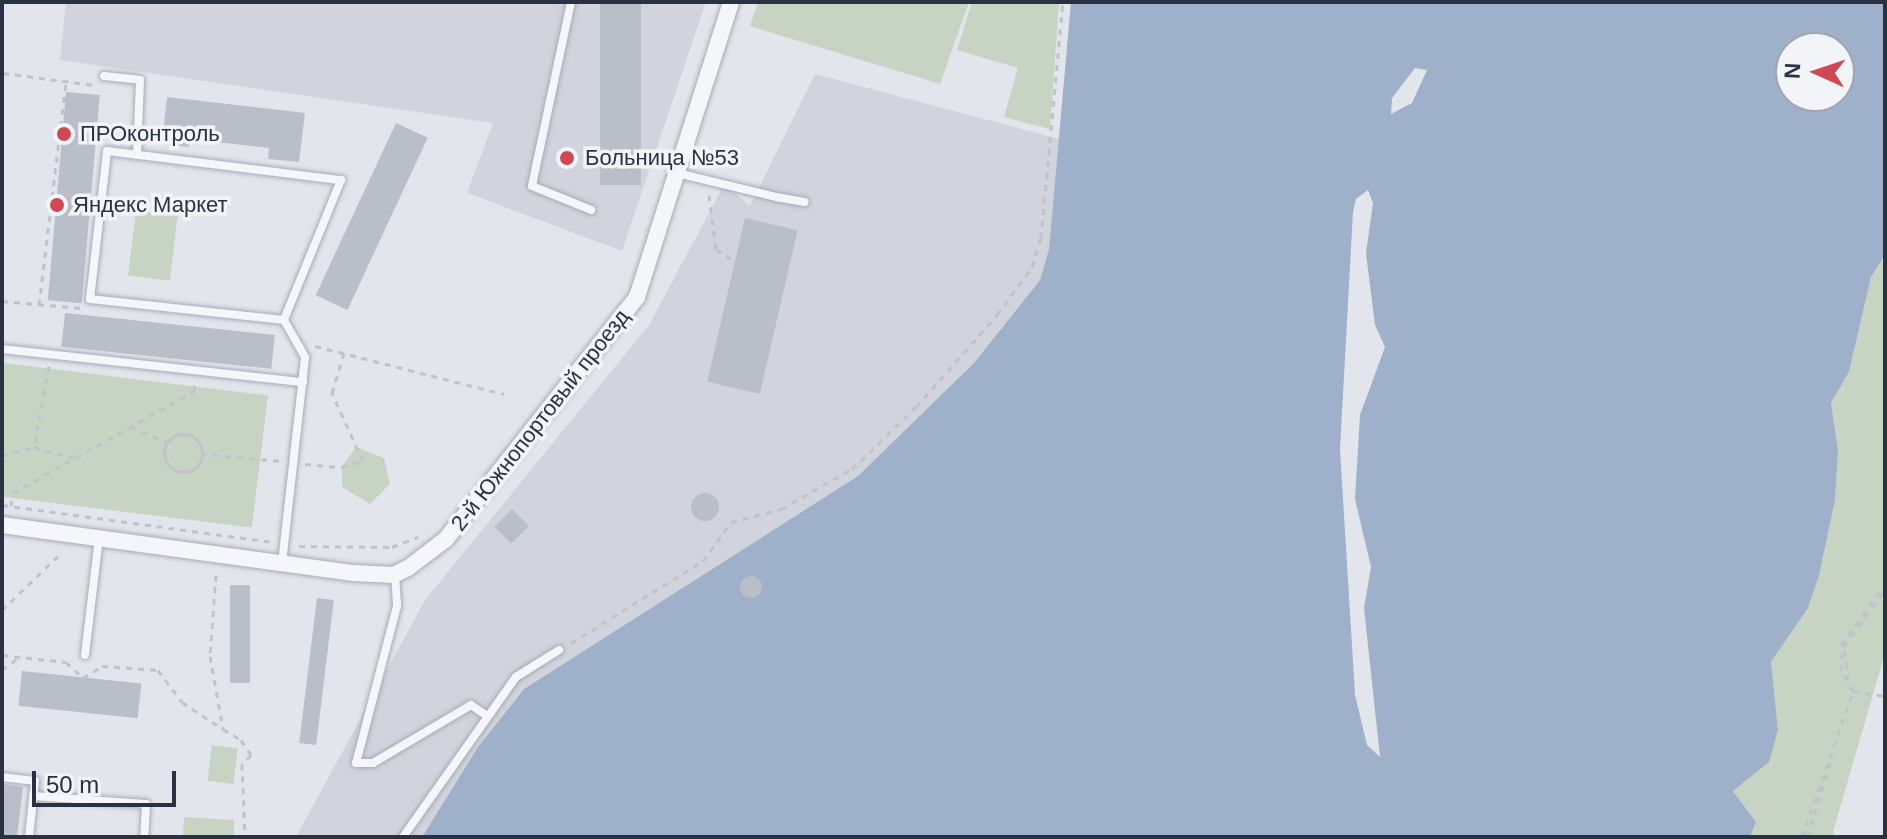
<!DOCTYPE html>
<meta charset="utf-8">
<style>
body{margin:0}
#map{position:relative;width:1887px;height:839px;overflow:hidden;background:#e2e5eb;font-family:Helvetica,sans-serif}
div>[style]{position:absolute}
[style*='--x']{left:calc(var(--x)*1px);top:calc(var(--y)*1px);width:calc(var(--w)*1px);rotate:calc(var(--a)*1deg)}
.built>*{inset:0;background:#d1d4dd}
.green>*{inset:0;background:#c7d4c4;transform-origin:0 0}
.water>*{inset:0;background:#9eb0ca}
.building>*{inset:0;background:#babec8;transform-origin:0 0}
.round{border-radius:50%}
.path>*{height:3px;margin-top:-1.5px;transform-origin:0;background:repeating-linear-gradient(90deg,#c0c3ca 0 6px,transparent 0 12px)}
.path>.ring{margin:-1.5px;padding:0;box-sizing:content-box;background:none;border:3px solid #c0c3ca;border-radius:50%}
.roads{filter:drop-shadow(0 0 2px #a7abb5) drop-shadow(0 0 2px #a7abb5)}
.lane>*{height:8px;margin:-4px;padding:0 4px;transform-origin:4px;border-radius:4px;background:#f5f6f9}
.street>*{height:16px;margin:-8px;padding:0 8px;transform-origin:8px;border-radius:8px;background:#f5f6f9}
.dots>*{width:22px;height:22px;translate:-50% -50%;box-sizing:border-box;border:4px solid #f2f4f8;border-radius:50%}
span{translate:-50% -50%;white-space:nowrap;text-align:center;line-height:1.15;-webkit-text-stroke:7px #f2f4f8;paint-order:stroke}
.poi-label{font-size:22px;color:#2a3143}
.left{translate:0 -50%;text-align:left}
.street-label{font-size:22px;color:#2a3143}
.frame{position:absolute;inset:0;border:4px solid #2a3143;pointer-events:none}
.north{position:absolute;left:1775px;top:32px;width:80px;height:80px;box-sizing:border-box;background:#f2f4f8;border:2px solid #a2a6b0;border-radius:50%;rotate:273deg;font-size:22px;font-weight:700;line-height:32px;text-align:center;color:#2a3143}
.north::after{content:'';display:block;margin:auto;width:28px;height:36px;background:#ce4953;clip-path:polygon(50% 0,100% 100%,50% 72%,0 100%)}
.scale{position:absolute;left:32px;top:771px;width:144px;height:36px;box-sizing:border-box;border:4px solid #2a3143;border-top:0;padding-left:10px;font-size:24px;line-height:28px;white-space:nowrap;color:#2a3143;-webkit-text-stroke:6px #f2f4f8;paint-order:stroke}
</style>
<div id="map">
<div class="built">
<div style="clip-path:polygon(66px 2px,706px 2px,622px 251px,467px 193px,493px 123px,60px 60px)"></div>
<div style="clip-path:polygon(815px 74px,1059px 139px,1049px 249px,1040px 280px,974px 363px,858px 476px,524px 689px,478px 747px,422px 837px,296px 837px,425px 600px,649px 325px,725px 183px,750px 206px)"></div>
</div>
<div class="green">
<div style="clip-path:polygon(758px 2px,969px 2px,940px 84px,750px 26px)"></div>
<div style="clip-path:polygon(972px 2px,1059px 2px,1050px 129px,1004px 117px,1018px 68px,957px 50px)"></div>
<div style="left:136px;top:211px;width:42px;height:65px;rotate:7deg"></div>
<div style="clip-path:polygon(1885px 255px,1885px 653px,1833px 832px,1836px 837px,1750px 837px,1756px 822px,1733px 791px,1768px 762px,1778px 730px,1771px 662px,1808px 608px,1819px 576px,1835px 499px,1838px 450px,1831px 403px,1849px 372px,1871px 277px)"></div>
<div style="left:4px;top:363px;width:266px;height:133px;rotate:7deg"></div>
<div style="clip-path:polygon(356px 447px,384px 458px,390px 484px,370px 504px,342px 487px,342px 467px)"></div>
<div style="left:212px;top:745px;width:26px;height:36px;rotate:7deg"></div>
<div style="clip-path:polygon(184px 817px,234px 820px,234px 837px,183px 837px)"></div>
</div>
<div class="water">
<div style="clip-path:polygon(evenodd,1071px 2px,1885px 2px,1885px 255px,1871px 277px,1849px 372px,1831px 403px,1838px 450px,1835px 500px,1819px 576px,1808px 608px,1771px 662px,1778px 730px,1769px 762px,1733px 791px,1756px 822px,1750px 837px,422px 837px,478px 747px,524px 689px,858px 476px,974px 363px,1040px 280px,1049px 249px,1071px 2px,1791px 48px,1839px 48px,1839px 96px,1791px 96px,1791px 48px,1071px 2px,1415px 68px,1427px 70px,1412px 103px,1391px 114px,1392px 98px,1415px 68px,1071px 2px,1368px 190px,1373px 203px,1366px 253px,1375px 325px,1385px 347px,1360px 415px,1355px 499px,1371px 567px,1364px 608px,1380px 757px,1367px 745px,1355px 695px,1340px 449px,1353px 212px,1356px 199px,1368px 190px)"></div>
</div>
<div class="building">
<div style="left:600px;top:2px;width:41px;height:183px"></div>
<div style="left:66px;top:92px;width:34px;height:209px;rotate:5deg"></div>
<div style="clip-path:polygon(167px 97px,305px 113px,299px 162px,268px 159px,269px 148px,190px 139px,189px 147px,162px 144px)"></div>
<div style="left:396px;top:123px;width:35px;height:190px;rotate:25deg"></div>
<div style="left:745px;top:218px;width:54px;height:168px;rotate:13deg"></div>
<div style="left:65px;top:313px;width:211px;height:34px;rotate:6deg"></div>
<div class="round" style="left:691px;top:493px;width:28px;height:28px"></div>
<div style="left:512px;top:509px;width:24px;height:25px;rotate:45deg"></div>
<div class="round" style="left:740px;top:576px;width:22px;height:22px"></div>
<div style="left:230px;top:585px;width:20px;height:98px"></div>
<div style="left:317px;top:598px;width:17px;height:146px;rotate:7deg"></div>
<div style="left:22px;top:671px;width:120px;height:35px;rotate:6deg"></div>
<div style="clip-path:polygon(2px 784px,23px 787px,17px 837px,2px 837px)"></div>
</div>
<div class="path">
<div style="--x:3;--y:73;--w:92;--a:7.5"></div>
<div style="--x:709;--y:195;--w:54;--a:82.6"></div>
<div style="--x:716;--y:249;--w:22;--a:34"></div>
<div style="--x:2;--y:301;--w:79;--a:5.1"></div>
<div style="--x:39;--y:305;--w:226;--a:-83.1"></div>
<div style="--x:315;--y:346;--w:195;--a:14.3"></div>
<div style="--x:49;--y:366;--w:82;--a:100.5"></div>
<div style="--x:34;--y:447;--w:41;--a:15.4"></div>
<div style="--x:130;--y:427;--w:40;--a:22"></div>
<div class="ring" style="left:164px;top:434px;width:35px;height:35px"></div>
<div style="--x:201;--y:454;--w:80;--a:5"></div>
<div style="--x:2;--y:456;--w:33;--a:-16"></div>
<div style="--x:305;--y:464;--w:37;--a:5"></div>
<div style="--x:342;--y:467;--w:22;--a:-16"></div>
<div style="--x:363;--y:461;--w:75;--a:-114.5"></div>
<div style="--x:332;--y:393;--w:42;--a:-73.3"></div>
<div style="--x:2;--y:505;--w:273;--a:7.8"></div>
<div style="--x:11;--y:506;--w:13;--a:-81"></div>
<div style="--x:13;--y:493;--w:208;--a:-29.4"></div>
<div style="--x:194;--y:391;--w:7;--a:-82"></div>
<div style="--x:299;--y:546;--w:93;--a:0.6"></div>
<div style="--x:392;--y:547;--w:28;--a:-21"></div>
<div style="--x:216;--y:575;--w:81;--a:94.2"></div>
<div style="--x:210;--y:656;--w:74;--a:79.9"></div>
<div style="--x:223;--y:729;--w:21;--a:31"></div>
<div style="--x:241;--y:740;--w:18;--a:56"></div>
<div style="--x:251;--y:755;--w:13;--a:135"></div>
<div style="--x:242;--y:764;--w:73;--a:87.6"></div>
<div style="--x:2;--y:610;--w:78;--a:-44"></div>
<div style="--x:571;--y:643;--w:155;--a:-31.8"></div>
<div style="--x:703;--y:561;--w:48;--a:-54.3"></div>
<div style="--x:731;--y:522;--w:52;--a:-14.6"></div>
<div style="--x:781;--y:509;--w:81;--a:-29.4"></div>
<div style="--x:852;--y:469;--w:89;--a:-44.1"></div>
<div style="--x:916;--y:407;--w:123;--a:-48.6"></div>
<div style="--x:997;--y:315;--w:59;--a:-53.9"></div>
<div style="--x:1032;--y:267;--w:30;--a:-73"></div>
<div style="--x:1041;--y:238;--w:237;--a:-84.7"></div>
<div style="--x:2;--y:655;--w:64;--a:6.2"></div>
<div style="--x:66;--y:662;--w:23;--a:43"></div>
<div style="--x:2;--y:670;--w:20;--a:-37"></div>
<div style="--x:83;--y:678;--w:22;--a:-32"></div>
<div style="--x:102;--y:666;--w:56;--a:4.1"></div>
<div style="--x:158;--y:670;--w:40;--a:53"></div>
<div style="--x:182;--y:702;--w:49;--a:33.4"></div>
<div style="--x:1848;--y:680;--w:34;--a:-97"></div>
<div style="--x:1844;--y:646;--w:69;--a:-53.8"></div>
<div style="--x:1853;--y:691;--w:32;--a:9"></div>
<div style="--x:1802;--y:837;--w:155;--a:-70.7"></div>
<div style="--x:1853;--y:691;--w:23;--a:-121"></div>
<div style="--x:1841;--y:671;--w:26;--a:-90"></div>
<div style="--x:1841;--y:645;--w:75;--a:-54.2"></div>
<div style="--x:1807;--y:837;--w:86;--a:-72.4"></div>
</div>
<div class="roads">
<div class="lane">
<div style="--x:571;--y:2;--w:188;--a:102"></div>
<div style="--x:532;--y:186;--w:64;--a:22.1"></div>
<div style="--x:104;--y:76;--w:36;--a:6"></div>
<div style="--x:140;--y:80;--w:75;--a:92.3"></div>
<div style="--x:107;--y:151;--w:236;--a:7.1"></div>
<div style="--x:341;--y:180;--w:151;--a:112.2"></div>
<div style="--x:284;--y:320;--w:195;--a:-173.8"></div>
<div style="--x:90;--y:299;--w:149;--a:-83.4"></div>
<div style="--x:677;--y:173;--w:106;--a:13.6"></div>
<div style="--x:776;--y:197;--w:29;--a:10"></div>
<div style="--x:2;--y:349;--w:303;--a:6.3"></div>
<div style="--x:282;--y:563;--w:207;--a:-83.6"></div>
<div style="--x:305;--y:357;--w:43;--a:-119.6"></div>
<div style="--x:395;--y:575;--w:31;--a:86"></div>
<div style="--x:397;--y:606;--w:162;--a:104.6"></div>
<div style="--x:356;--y:763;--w:17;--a:0"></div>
<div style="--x:373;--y:763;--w:114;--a:-30.6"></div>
<div style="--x:471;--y:705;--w:18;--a:34"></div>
<div style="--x:85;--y:655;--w:118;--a:-83.2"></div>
<div style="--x:2;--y:777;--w:33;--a:7"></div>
<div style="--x:35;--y:781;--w:56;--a:96.1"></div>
<div style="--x:33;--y:796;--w:113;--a:4"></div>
<div style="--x:146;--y:804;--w:33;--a:93"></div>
<div style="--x:403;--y:837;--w:196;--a:-54.8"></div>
<div style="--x:516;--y:677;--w:51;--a:-32.1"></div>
</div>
<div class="street">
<div style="--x:2;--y:525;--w:355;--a:7.8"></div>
<div style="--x:354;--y:573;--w:40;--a:2.9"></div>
<div style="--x:394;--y:575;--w:16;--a:-27"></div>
<div style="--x:408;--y:568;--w:48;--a:-37.3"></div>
<div style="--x:446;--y:539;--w:308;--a:-51.7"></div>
<div style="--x:637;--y:297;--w:310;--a:-72.3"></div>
</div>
</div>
<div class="dots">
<div style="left:64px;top:134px;background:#ce4953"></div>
<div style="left:567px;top:158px;background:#ce4953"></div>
<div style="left:57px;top:205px;background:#ce4953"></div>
</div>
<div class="poi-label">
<span class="left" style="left:80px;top:134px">ПРОконтроль</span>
<span class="left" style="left:585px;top:158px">Больница №53</span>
<span class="left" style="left:73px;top:205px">Яндекс Маркет</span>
</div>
<div class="street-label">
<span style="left:540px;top:420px;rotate:-52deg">2-й Южнопортовый проезд</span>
</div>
<div class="frame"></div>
<div class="north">N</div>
<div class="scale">50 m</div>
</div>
